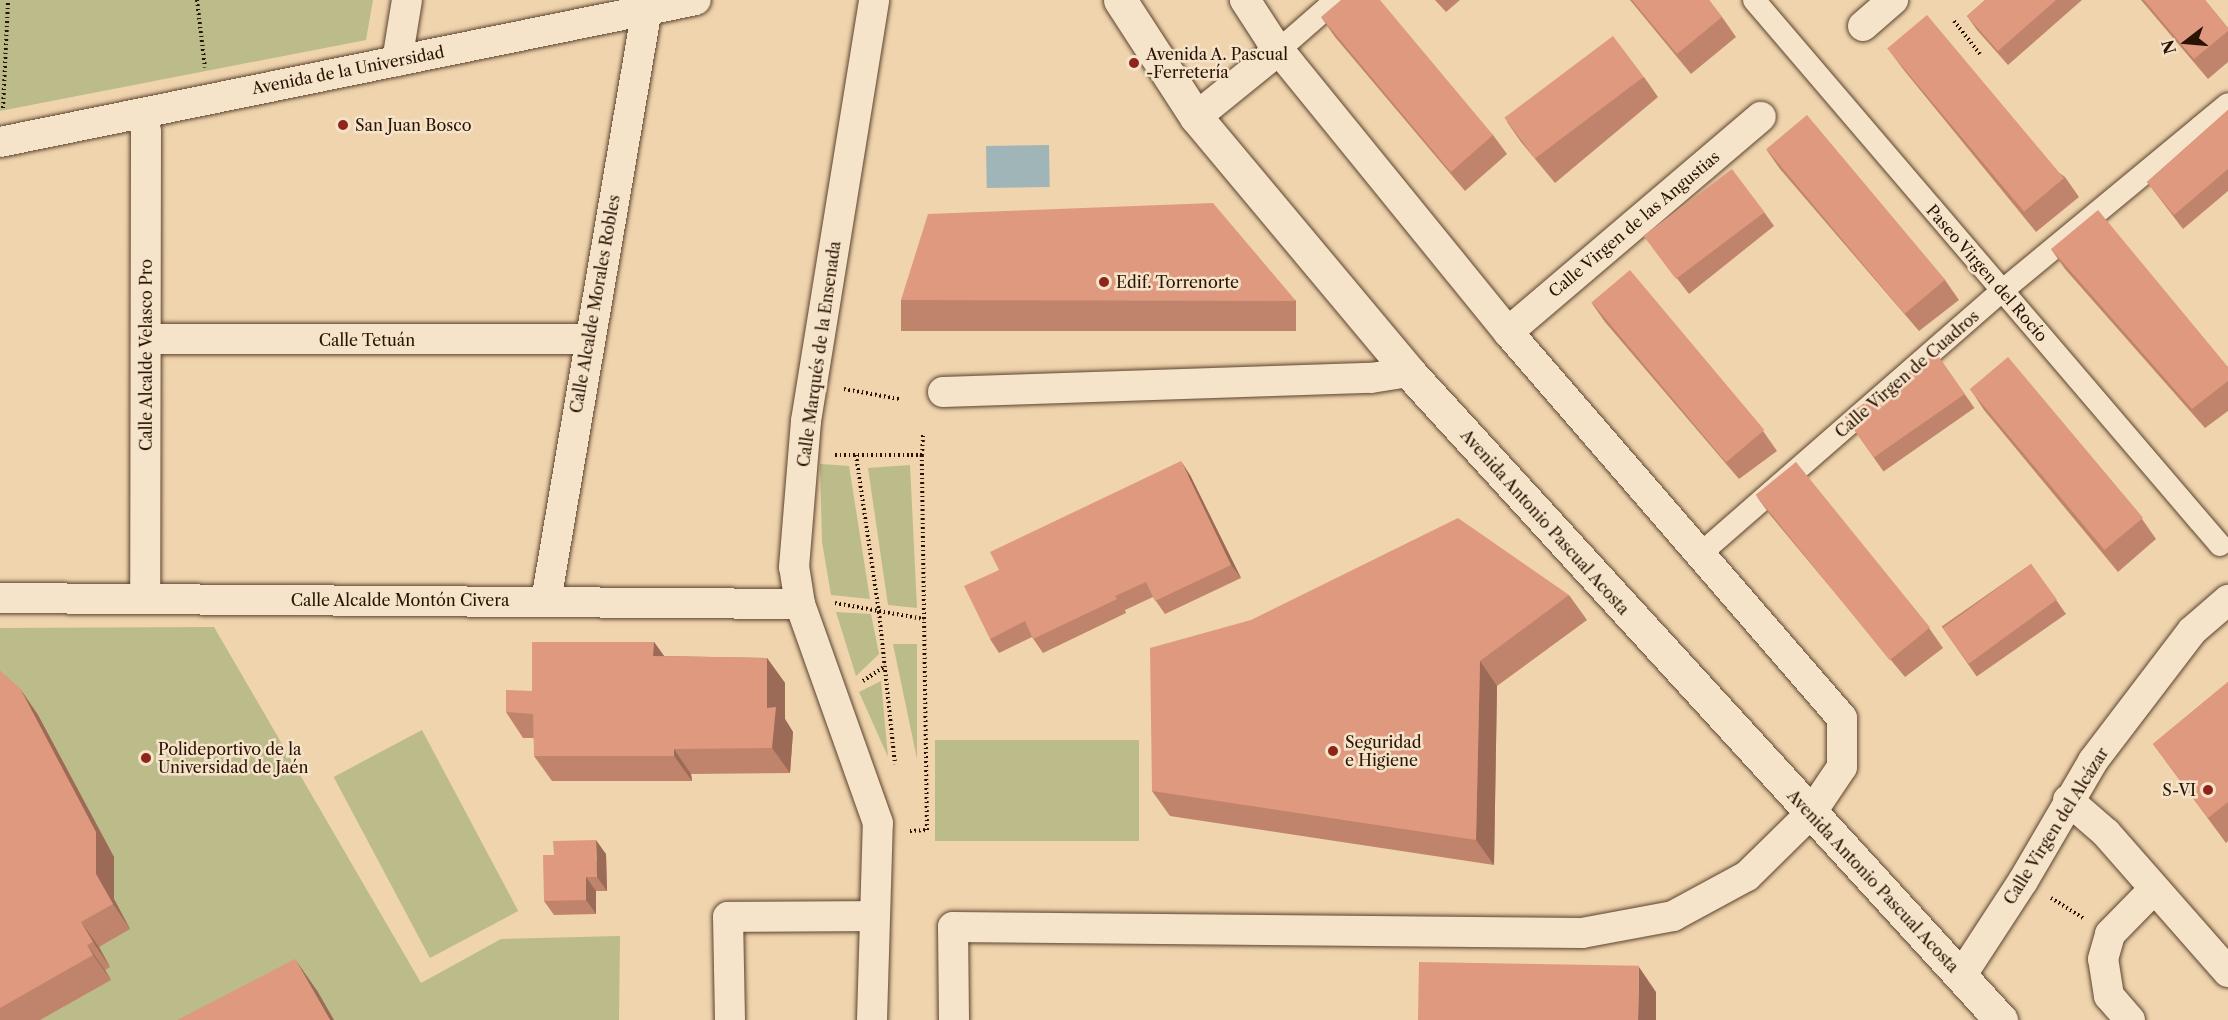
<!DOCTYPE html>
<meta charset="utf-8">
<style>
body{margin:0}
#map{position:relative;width:2228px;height:1020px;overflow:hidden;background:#efd4ad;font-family:"Libre Caslon Text",serif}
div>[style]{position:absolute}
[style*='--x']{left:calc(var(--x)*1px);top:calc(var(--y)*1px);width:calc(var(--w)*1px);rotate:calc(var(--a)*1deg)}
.green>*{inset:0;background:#bbbc89;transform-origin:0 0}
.water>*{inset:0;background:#a0b5b7;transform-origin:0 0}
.path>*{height:4px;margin-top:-2px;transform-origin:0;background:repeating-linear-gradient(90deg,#2b1303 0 1.5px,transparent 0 4.5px)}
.roads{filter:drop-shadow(0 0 2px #5c432e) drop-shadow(0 0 2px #5c432e)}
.pedestrian>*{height:22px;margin:-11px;padding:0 11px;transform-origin:11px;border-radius:11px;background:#f5e3ca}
.minor>*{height:30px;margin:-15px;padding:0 15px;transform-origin:15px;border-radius:15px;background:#f5e3ca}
.tertiary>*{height:33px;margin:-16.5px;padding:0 16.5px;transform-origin:16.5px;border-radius:16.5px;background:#f5e3ca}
.wall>*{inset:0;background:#c0846c;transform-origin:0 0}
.shaded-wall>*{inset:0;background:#9c6b58}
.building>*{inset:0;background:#df997e;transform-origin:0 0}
.dots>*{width:16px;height:16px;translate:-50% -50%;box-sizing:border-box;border:3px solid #f5e3ca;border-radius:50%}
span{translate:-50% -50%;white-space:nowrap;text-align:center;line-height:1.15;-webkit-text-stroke:5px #f5e3ca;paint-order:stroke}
.poi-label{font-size:16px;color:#2b1303}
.left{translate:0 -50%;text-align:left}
.right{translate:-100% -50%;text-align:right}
.street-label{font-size:16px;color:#2b1303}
.north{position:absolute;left:2156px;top:12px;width:60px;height:60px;-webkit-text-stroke:4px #f5e3ca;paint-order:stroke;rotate:254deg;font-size:16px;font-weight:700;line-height:24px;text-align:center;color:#2b1303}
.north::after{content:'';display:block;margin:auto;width:21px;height:27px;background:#2b1303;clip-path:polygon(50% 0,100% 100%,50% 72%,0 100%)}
</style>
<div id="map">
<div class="green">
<div style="clip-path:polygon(0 0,373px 0,366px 40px,0 111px)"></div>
<div style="clip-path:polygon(820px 464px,849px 466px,870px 599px,831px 595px,822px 542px)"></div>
<div style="clip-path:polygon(910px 465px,917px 608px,888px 605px,868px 468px)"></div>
<div style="clip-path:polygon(836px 612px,871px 614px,879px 654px,856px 676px)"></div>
<div style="clip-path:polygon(214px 627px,421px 983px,501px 939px,620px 936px,619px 1020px,0 1020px,0 628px)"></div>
<div style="clip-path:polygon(893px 644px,917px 644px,917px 759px)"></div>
<div style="clip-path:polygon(881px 681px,888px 757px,859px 692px)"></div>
<div style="left:422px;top:730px;width:205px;height:100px;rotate:62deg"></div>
<div style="left:935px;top:740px;width:204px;height:101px"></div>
</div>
<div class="water">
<div style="left:1049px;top:145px;width:42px;height:63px;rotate:89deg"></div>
</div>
<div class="path">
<div style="--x:197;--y:0;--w:68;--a:83.3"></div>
<div style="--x:1954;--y:21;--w:42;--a:51.8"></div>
<div style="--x:3;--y:108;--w:108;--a:-87.3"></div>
<div style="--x:844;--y:389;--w:56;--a:10.3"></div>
<div style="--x:835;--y:455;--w:87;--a:0"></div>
<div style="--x:922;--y:455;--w:21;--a:-87"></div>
<div style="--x:856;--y:455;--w:159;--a:81.7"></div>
<div style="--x:879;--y:612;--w:153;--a:84"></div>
<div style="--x:835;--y:603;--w:90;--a:10.2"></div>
<div style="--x:863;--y:681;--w:27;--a:-34"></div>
<div style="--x:910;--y:831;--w:17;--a:-3"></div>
<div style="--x:927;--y:830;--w:375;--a:-90.8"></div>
<div style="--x:2051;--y:898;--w:38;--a:32"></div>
</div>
<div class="roads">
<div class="pedestrian">
<div style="--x:1754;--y:0;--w:717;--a:49.47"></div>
<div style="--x:1280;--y:49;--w:74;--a:-41.2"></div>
<div style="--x:1699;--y:555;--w:402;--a:-41.1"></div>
<div style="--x:2002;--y:291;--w:293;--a:-39.6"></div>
</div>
<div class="minor">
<div style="--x:1863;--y:26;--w:40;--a:-41"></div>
<div style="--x:397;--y:61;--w:62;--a:-80.7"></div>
<div style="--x:143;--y:113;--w:19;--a:81"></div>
<div style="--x:146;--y:132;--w:466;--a:90.1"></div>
<div style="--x:1196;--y:117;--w:108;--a:-39"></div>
<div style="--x:0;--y:142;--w:710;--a:-11.53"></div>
<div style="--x:1508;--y:332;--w:332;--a:-40.4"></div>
<div style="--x:146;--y:339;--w:442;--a:0"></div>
<div style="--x:943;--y:392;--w:428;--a:-1.9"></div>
<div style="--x:1371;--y:378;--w:38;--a:-9"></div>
<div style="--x:0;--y:598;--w:800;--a:0.43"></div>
<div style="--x:546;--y:601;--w:602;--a:-80.33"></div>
<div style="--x:2068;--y:800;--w:50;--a:41"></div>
<div style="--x:2106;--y:833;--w:185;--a:48.7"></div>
<div style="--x:1961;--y:976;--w:113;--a:-56.9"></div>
<div style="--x:2023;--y:881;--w:139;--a:-59.7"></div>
<div style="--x:2093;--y:761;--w:163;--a:-52.7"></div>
<div style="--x:2192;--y:631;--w:48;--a:-40.7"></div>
<div style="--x:730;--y:1020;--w:103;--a:-91.1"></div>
<div style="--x:728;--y:917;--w:145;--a:-0.4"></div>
<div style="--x:872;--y:1020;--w:197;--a:-88.3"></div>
<div style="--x:878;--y:823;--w:232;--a:-109.6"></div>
<div style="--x:800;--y:604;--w:37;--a:-99"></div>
<div style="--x:794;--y:567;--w:146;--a:-85.3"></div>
<div style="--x:806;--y:421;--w:426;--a:-80.8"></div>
<div style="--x:954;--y:1020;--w:93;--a:-90.6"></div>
<div style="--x:953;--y:927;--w:629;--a:0.55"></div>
<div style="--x:1582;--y:933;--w:93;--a:-10.6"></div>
<div style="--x:1673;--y:916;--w:84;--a:-28.4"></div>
<div style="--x:1747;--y:876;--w:90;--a:-44.5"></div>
<div style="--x:1811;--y:813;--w:55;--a:-56"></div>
<div style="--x:1842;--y:767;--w:49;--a:-90"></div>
<div style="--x:1842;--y:718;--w:510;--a:-130.87"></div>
<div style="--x:1508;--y:332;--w:376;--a:-129.1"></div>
<div style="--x:1271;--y:40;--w:48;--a:-123"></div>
<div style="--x:2130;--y:1020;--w:32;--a:-131"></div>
<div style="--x:2109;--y:996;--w:37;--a:-99"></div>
<div style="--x:2103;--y:959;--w:26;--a:-74"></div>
<div style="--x:2110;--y:934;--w:63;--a:-45.6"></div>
</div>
<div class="tertiary">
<div style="--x:1120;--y:0;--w:140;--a:57"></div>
<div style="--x:1196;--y:117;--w:332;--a:50.1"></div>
<div style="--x:1409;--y:372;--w:878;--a:47.59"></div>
</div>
</div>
<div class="wall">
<div style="clip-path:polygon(1435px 0,1460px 0,1446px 12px)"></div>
<div style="clip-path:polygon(1630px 0,1709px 0,1722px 17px,1736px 37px,1691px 74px)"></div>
<div style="clip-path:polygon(1985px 0,2082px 0,2008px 65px,1977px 30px,1967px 16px)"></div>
<div style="clip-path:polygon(2141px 0,2205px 0,2228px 28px,2228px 62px,2208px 79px)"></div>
<div style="clip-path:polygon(1321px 17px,1493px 135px,1507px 154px,1465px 191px,1335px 37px)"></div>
<div style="clip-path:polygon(1889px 50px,2065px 177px,2079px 197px,2036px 232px,1903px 69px)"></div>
<div style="clip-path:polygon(1644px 77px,1658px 97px,1555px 183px,1521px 142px,1507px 122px)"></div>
<div style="clip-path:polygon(2228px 110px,2228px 191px,2183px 229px,2147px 182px)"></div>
<div style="clip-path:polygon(1766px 149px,1945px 280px,1959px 300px,1919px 331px,1780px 169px)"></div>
<div style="clip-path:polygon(1764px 212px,1774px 226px,1689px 294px,1649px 242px)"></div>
<div style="clip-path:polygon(2051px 249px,2228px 367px,2228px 411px,2205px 428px,2065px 269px)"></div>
<div style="left:901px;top:300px;width:395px;height:31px"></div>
<div style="clip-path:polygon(1591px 302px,1763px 431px,1777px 451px,1739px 479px,1605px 322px)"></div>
<div style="left:1936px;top:353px;width:67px;height:111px;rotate:55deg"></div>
<div style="clip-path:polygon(1971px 390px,2142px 519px,2156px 539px,2118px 572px,1984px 410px)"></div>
<div style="clip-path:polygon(1190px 475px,1241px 578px,1165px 614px,1153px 597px,1125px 610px,1126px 613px,1043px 653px,1032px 637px,999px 653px,990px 639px,999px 570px)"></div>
<div style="clip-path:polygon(1757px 497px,1929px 628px,1943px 648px,1905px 677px,1771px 516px)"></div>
<div style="left:2031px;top:564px;width:61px;height:109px;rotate:55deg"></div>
<div style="clip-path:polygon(1569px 595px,1587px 620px,1497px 686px,1494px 865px,1170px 816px,1152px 791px)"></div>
<div style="clip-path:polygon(654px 642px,664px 656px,767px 658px,785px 683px,785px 719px,793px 732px,790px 773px,691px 774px,692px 781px,552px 781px,534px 756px,534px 738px,523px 738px,506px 712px,532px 691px)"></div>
<div style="clip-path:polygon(0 671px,21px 690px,38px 715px,114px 857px,114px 899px,130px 929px,99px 947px,110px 967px,105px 970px,111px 980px,40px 1020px,0 1020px)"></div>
<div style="clip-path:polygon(2228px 682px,2228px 841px,2226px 843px,2153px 744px)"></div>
<div style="clip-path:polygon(606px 854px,607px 891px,596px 891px,596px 914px,554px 915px,544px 901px)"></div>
</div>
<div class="shaded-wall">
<div style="clip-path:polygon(1181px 461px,1190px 475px,1241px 578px,1231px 565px)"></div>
<div style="clip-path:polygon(654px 642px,672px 667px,653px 656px)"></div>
<div style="clip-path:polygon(767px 658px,785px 683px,785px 719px,793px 732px,790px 773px,772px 748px,767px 708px)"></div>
<div style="clip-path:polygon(1480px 661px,1497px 686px,1494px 865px,1476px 840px)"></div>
<div style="clip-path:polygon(21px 690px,38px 715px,114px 857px,114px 899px,130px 929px,113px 904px,96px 874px)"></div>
<div style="clip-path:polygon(674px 749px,691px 774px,692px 781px,674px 756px)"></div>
<div style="clip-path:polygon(596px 840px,606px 854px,607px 891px,597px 877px)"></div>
<div style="clip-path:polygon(586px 877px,596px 891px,596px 914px,586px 900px)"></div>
<div style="clip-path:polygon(81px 922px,99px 947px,110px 967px,93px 942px)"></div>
<div style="clip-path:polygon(87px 945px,105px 970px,111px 980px,93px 955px)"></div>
<div style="clip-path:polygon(295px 959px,318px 992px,334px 1020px,330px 1020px)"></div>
<div style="clip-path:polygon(1639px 967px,1656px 992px,1656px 1020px,1638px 1020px)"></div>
</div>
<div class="building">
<div style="clip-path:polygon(1341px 0,1380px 0,1493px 135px,1451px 172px,1321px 17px)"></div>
<div style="clip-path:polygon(1632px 0,1709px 0,1722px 17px,1677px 54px)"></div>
<div style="clip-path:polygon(1985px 0,2056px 0,1998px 51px,1967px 16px)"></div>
<div style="clip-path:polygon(2144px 0,2205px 0,2228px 28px,2228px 31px,2194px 59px)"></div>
<div style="left:1927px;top:15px;width:213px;height:52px;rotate:50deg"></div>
<div style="left:1613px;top:36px;width:51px;height:136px;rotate:53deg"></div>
<div style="clip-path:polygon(2228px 110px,2228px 169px,2174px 215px,2147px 182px)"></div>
<div style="left:1807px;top:115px;width:215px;height:53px;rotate:50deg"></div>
<div style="left:1732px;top:169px;width:54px;height:111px;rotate:53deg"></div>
<div style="clip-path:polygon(1213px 203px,1296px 301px,901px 300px,928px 214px)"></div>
<div style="clip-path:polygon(2098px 210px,2228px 367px,2228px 381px,2192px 409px,2051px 249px)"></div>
<div style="left:1630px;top:270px;width:209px;height:50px;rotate:50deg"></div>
<div style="left:1936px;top:353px;width:50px;height:111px;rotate:55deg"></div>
<div style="left:2008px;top:357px;width:210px;height:50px;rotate:50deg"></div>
<div style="clip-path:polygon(1181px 461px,1231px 565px,1155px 601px,1146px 582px,1115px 596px,1117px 599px,1033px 639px,1025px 621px,990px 639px,964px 586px,999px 570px,990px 552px)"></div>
<div style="left:1796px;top:462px;width:213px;height:52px;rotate:51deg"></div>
<div style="clip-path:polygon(1458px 518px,1569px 595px,1480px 661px,1476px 840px,1152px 791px,1150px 648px,1251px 620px)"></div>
<div style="left:2031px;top:564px;width:44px;height:109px;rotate:54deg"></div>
<div style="clip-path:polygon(532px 642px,654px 642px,653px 656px,767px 658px,767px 708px,776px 707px,772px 748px,674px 749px,674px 756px,534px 756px,533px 714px,506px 712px,506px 690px,532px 691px)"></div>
<div style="clip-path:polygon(0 671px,21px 690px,96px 832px,96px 874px,113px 904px,81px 922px,93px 942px,87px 945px,93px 955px,0 1008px)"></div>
<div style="clip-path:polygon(2228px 682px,2228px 802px,2208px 818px,2153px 744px)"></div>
<div style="clip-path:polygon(596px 840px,597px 877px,586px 877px,586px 900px,544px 901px,543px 855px,554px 855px,553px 841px)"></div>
<div style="clip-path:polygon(295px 959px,330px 1020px,177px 1020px)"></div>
<div style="left:1419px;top:962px;width:220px;height:58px;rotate:1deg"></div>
</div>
<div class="dots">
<div style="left:1134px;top:63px;background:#8f2418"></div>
<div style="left:343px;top:125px;background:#8f2418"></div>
<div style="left:1104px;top:282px;background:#8f2418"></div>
<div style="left:1333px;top:751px;background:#8f2418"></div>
<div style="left:146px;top:758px;background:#8f2418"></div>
<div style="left:2208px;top:790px;background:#8f2418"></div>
</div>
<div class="poi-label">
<span class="left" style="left:1146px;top:63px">Avenida A. Pascual<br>-Ferretería</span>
<span class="left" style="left:355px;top:125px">San Juan Bosco</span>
<span class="left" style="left:1116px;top:282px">Edif. Torrenorte</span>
<span class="left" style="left:1345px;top:751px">Seguridad<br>e Higiene</span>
<span class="left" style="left:158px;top:758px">Polideportivo de la<br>Universidad de Jaén</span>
<span class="right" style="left:2196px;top:790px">S-VI</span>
</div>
<div class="street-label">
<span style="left:348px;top:70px;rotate:-11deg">Avenida de la Universidad</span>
<span style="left:1634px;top:224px;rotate:-40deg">Calle Virgen de las Angustias</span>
<span style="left:1987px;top:273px;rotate:49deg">Paseo Virgen del Rocío</span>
<span style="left:595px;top:304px;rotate:-80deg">Calle Alcalde Morales Robles</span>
<span style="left:367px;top:340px">Calle Tetuán</span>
<span style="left:819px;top:354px;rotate:-82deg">Calle Marqués de la Ensenada</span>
<span style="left:146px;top:355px;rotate:-90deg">Calle Alcalde Velasco Pro</span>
<span style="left:1907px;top:374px;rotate:-41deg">Calle Virgen de Cuadros</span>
<span style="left:1545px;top:522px;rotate:48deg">Avenida Antonio Pascual Acosta</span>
<span style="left:400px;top:600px">Calle Alcalde Montón Civera</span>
<span style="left:2056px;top:826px;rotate:-58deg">Calle Virgen del Alcázar</span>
<span style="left:1873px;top:881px;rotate:47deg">Avenida Antonio Pascual Acosta</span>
</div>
<div class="north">N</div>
</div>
